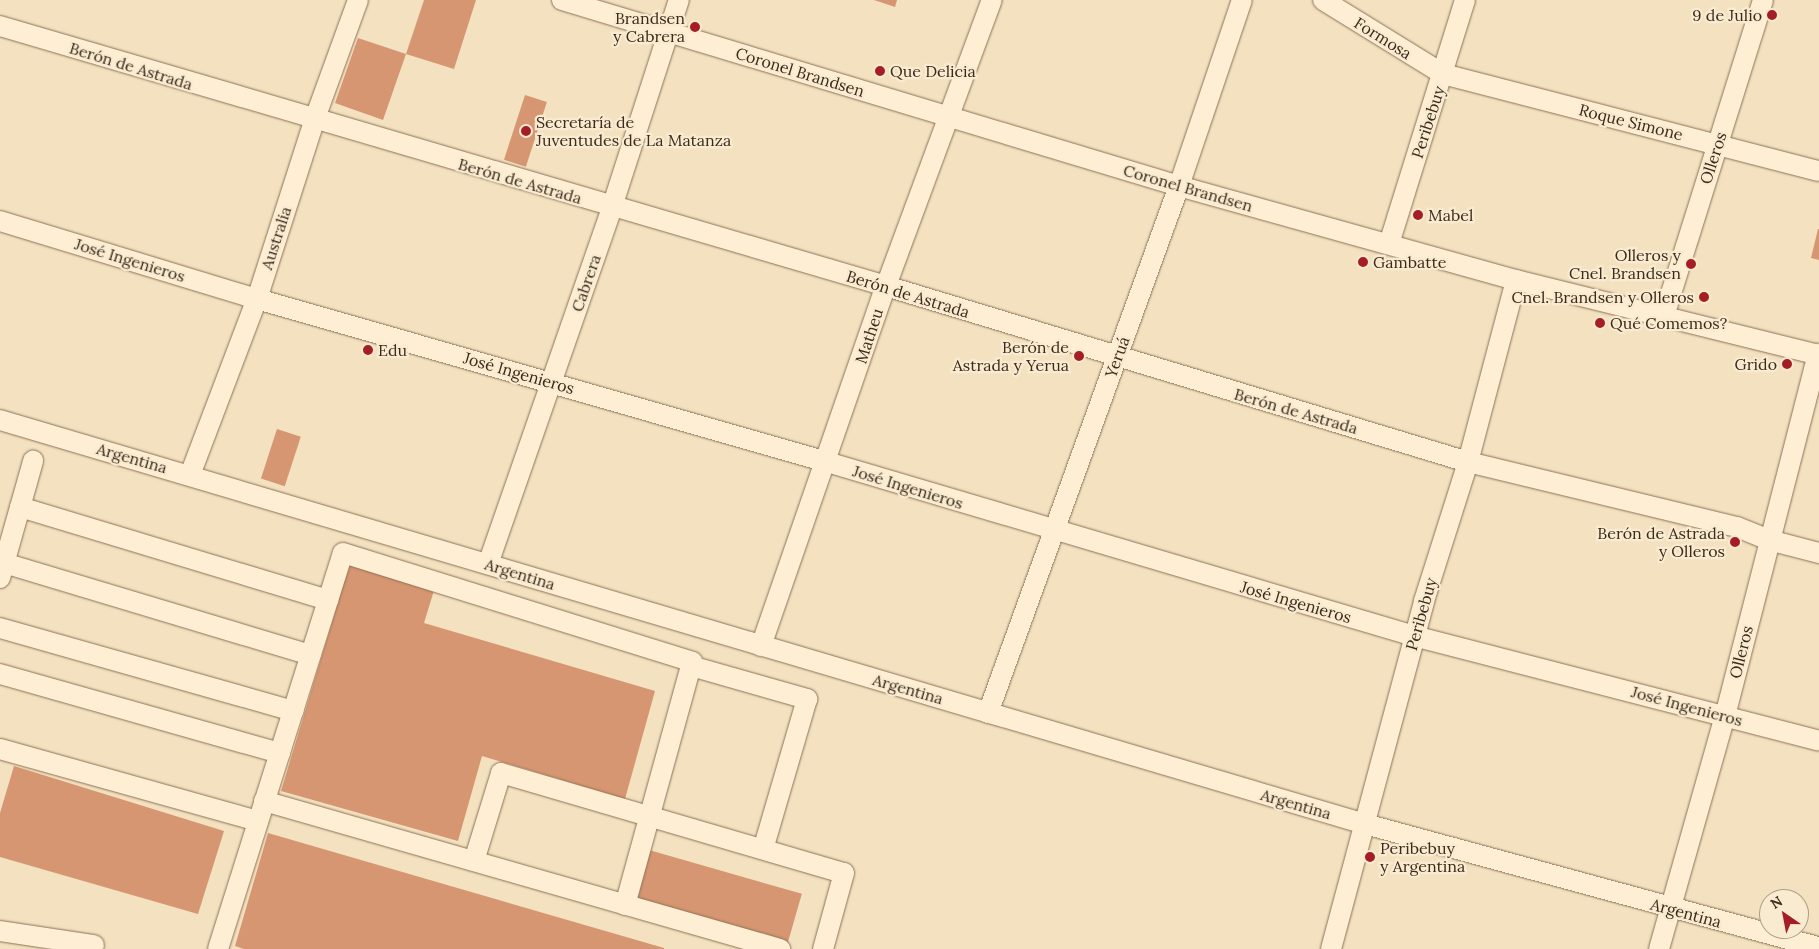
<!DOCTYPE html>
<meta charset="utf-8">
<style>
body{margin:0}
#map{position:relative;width:1819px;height:949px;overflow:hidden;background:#f3e1c0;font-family:Lora,serif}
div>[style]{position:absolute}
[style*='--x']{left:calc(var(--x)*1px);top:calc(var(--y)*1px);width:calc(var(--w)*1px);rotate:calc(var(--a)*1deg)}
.building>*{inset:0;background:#d69671;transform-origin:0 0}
.roads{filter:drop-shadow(0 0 1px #8e7155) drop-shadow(0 0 1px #8e7155)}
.minor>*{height:20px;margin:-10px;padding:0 10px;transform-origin:10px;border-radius:10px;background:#fdeed4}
.dots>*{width:14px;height:14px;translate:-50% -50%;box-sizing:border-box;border:2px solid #f9ebd0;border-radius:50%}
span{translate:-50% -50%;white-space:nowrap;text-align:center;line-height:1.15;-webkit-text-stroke:4.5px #f9ebd0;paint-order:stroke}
.poi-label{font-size:16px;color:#3c2a1c}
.right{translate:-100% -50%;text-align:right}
.left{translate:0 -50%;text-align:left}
.street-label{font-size:16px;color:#3c2a1c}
.north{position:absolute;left:1759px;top:889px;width:50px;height:50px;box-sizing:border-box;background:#f9ebd0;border:1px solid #ad9e88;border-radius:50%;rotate:327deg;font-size:14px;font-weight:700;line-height:20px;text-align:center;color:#3c2a1c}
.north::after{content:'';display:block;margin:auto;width:18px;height:22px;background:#a51e26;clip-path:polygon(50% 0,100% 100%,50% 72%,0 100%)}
</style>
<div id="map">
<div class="building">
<div style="clip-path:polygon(424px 0,476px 0,454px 69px,406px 54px,383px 120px,335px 103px,358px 38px,406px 54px)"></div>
<div style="clip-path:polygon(874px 0,897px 0,895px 7px)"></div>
<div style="left:525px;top:95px;width:23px;height:68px;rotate:18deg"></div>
<div style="clip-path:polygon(1818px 229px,1819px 229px,1819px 260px,1811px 258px)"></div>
<div style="left:277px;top:429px;width:25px;height:52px;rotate:18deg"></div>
<div style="clip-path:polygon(350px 563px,435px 587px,424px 623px,655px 691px,625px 799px,482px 756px,458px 841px,281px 791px)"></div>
<div style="clip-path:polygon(14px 766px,224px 831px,198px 914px,0 857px,0 813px)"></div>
<div style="clip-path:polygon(268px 833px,664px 948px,664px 949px,244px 949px,235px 946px)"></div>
<div style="left:649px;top:850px;width:159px;height:51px;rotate:16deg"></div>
</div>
<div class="roads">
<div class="minor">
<div style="--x:562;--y:0;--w:644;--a:16.78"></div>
<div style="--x:1179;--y:186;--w:350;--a:15.6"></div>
<div style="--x:1516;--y:280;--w:312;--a:13.9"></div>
<div style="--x:1323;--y:0;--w:141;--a:31.7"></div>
<div style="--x:1443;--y:74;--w:388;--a:14.5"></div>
<div style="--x:0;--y:26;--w:923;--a:16.35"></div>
<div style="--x:886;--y:286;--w:608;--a:16.83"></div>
<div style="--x:1468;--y:462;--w:277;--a:13.6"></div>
<div style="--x:1737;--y:527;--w:35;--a:22"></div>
<div style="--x:1769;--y:540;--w:52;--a:14.6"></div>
<div style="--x:0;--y:221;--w:269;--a:16.9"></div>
<div style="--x:257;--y:299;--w:593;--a:15.96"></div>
<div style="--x:827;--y:462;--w:612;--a:16.51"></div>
<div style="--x:1414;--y:636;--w:418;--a:14.5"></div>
<div style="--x:1389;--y:244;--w:256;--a:-72.7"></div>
<div style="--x:1664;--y:316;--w:331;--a:-72.6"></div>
<div style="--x:0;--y:420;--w:1424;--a:16.49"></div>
<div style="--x:1365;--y:824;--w:470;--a:15.2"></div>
<div style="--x:190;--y:475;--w:188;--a:-69.2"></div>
<div style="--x:257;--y:299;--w:187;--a:-72.2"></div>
<div style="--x:314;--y:121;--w:129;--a:-70"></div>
<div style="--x:20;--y:507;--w:322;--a:16.8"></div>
<div style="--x:4;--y:563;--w:320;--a:16.7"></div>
<div style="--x:488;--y:564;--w:378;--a:-70.8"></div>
<div style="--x:612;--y:207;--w:218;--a:-72.1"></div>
<div style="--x:0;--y:578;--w:122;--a:-74.2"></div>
<div style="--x:0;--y:628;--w:305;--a:15.8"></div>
<div style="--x:761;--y:646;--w:381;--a:-70.9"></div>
<div style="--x:886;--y:286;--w:305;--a:-69.7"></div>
<div style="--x:691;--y:666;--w:121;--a:15.9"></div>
<div style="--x:807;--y:699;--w:156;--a:106.3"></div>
<div style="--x:0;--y:674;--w:291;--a:15.8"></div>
<div style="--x:988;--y:713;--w:561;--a:-70.08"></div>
<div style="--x:1179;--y:186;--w:196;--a:-71.3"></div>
<div style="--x:0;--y:749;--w:268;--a:15.6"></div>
<div style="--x:264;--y:801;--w:537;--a:16"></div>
<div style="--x:474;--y:861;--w:92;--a:-72.9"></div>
<div style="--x:501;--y:773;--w:357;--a:16.3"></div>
<div style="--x:844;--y:873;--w:79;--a:105.4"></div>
<div style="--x:0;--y:931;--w:95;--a:8.5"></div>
<div style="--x:218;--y:949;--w:415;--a:-72.5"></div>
<div style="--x:343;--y:553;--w:366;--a:17.3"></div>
<div style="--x:692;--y:662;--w:252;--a:105.4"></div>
<div style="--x:1331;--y:949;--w:360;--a:-75"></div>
<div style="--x:1424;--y:601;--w:146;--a:-72.4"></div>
<div style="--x:1468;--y:462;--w:188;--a:-75.2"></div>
<div style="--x:1659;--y:949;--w:242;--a:-74.2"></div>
<div style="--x:1725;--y:716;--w:374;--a:-75.6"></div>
</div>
</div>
<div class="dots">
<div style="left:1772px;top:15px;background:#a51e26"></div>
<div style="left:695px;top:27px;background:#a51e26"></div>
<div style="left:880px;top:71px;background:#a51e26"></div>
<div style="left:526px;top:131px;background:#a51e26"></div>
<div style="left:1418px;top:215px;background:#a51e26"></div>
<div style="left:1363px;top:262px;background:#a51e26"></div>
<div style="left:1691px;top:264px;background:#a51e26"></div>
<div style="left:1704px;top:297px;background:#a51e26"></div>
<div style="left:1600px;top:323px;background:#a51e26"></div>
<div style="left:368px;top:350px;background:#a51e26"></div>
<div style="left:1079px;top:356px;background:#a51e26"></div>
<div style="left:1787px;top:364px;background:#a51e26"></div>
<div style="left:1735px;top:542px;background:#a51e26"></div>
<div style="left:1370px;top:857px;background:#a51e26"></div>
</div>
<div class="poi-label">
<span class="right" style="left:1762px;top:15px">9 de Julio</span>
<span class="right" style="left:685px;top:27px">Brandsen<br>y Cabrera</span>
<span class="left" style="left:890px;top:71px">Que Delicia</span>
<span class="left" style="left:536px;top:131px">Secretaría de<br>Juventudes de La Matanza</span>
<span class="left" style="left:1428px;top:215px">Mabel</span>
<span class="right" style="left:1681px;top:264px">Olleros y<br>Cnel. Brandsen</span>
<span class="left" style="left:1373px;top:262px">Gambatte</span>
<span class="right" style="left:1694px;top:297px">Cnel. Brandsen y Olleros</span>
<span class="left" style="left:1610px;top:323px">Qué Comemos?</span>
<span class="right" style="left:1069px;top:356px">Berón de<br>Astrada y Yerua</span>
<span class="left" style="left:378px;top:350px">Edu</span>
<span class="right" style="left:1777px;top:364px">Grido</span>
<span class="right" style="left:1725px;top:542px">Berón de Astrada<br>y Olleros</span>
<span class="left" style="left:1380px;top:857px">Peribebuy<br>y Argentina</span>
</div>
<div class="street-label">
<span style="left:1383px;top:38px;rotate:32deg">Formosa</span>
<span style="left:131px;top:66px;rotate:17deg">Berón de Astrada</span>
<span style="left:800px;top:72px;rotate:17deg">Coronel Brandsen</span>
<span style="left:1428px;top:122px;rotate:-72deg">Peribebuy</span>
<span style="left:1631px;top:122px;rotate:14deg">Roque Simone</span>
<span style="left:1713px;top:158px;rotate:-72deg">Olleros</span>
<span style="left:520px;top:181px;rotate:16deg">Berón de Astrada</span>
<span style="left:1188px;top:188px;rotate:16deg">Coronel Brandsen</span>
<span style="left:276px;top:238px;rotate:-72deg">Australia</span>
<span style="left:130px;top:260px;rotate:17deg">José Ingenieros</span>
<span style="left:586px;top:283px;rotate:-71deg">Cabrera</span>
<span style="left:908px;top:294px;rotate:17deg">Berón de Astrada</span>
<span style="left:869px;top:336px;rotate:-72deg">Matheu</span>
<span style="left:1117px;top:357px;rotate:-70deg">Yeruá</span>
<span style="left:519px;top:373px;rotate:16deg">José Ingenieros</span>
<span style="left:1296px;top:411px;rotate:16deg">Berón de Astrada</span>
<span style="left:132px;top:458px;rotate:16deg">Argentina</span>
<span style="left:908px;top:487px;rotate:17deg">José Ingenieros</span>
<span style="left:520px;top:574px;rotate:17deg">Argentina</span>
<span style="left:1296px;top:602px;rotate:16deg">José Ingenieros</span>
<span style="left:1421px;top:614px;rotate:-74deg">Peribebuy</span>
<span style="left:1741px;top:652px;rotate:-76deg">Olleros</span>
<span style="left:908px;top:689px;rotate:16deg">Argentina</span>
<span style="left:1687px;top:706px;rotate:15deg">José Ingenieros</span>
<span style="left:1296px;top:804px;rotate:16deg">Argentina</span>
<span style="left:1686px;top:913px;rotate:15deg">Argentina</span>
</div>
<div class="north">N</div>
</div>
